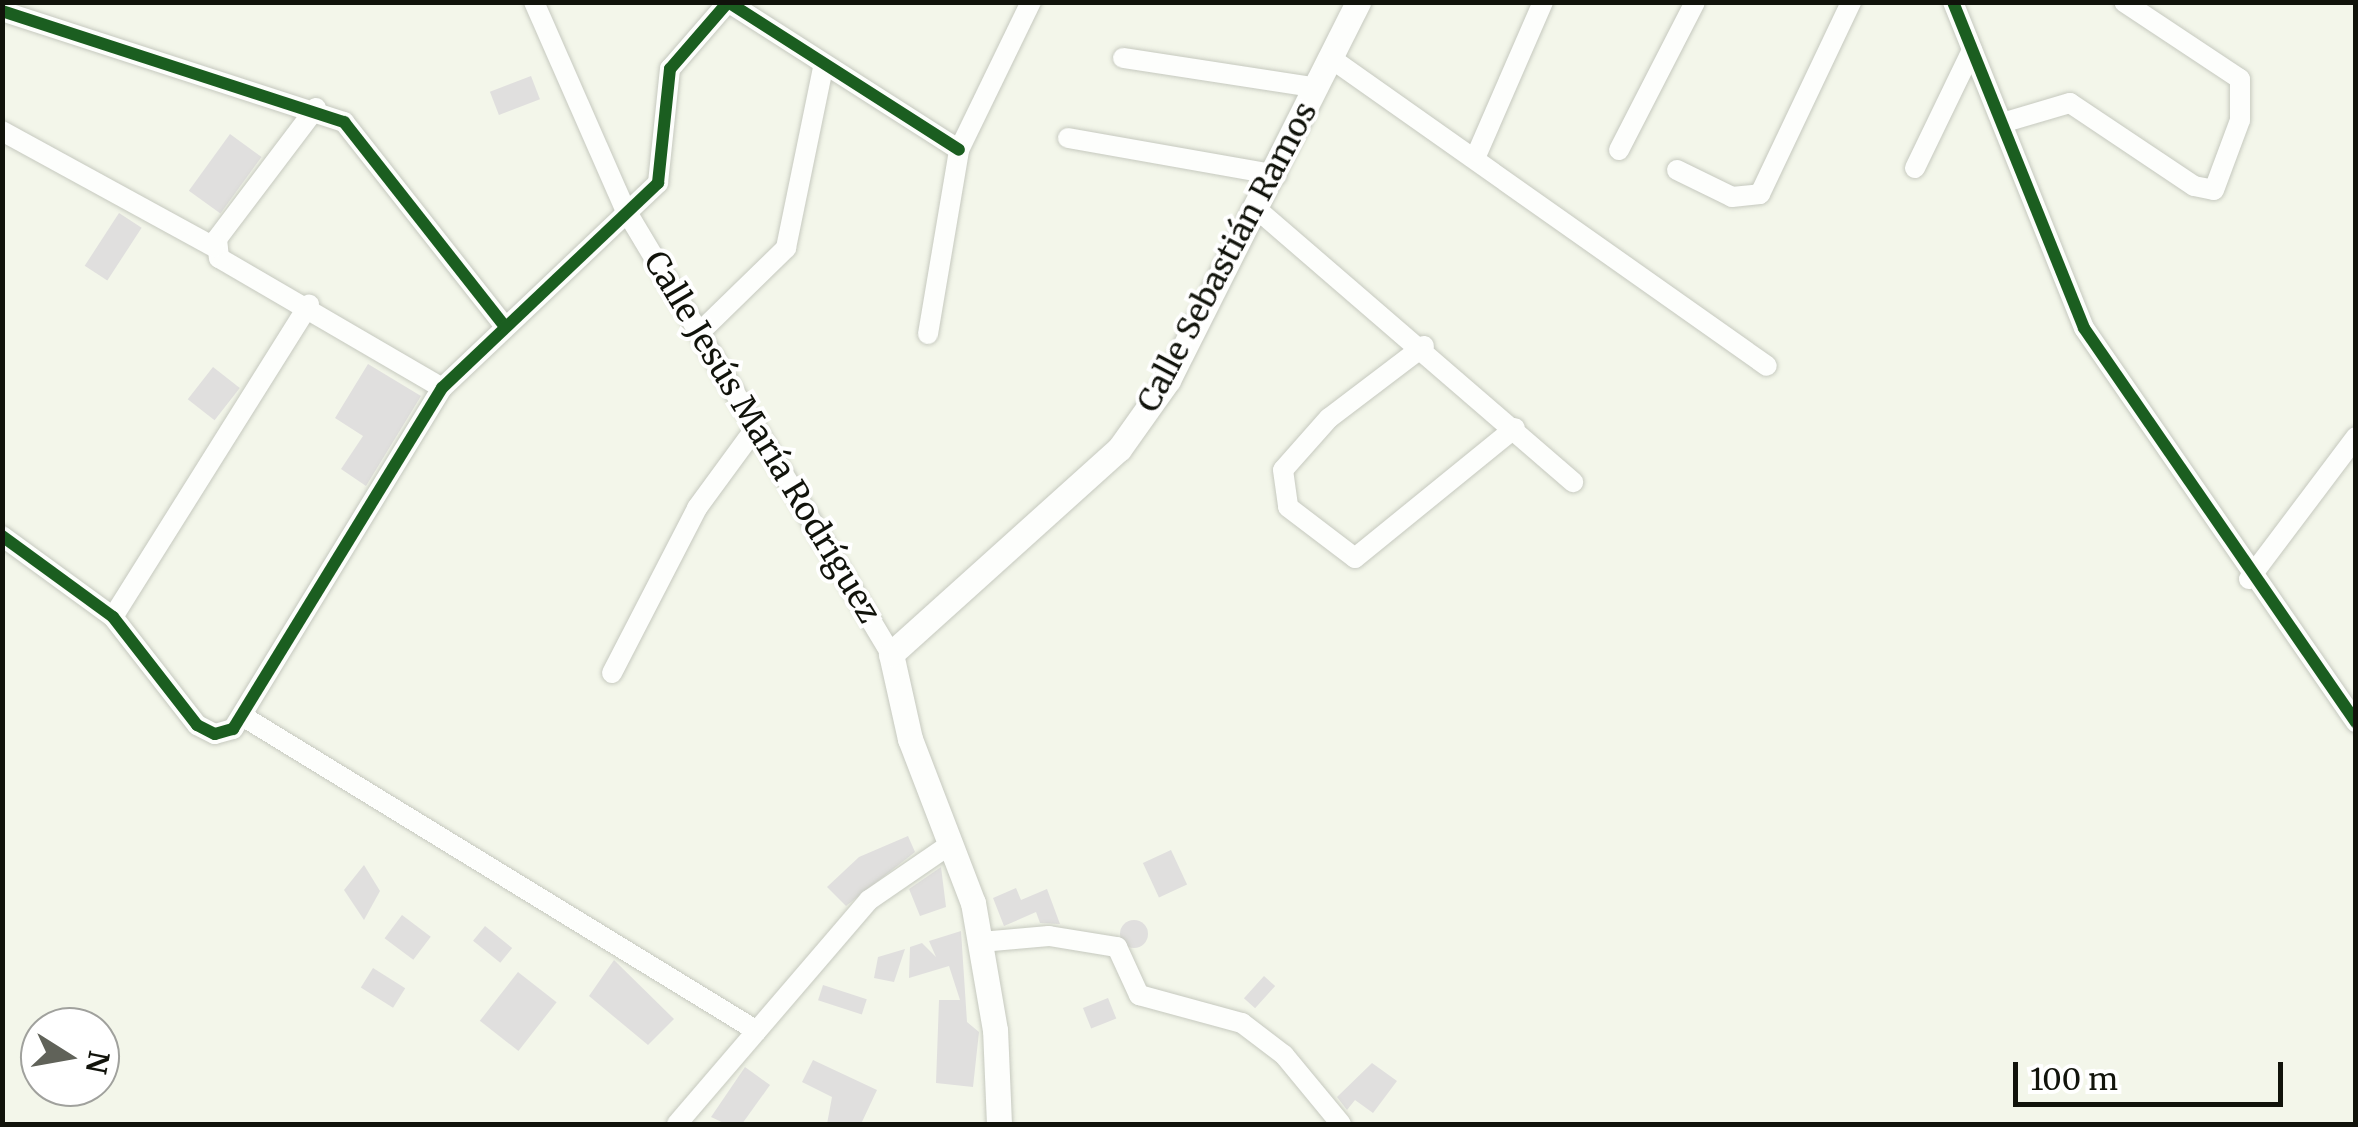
<!DOCTYPE html>
<meta charset="utf-8">
<style>
body{margin:0}
#map{position:relative;width:2358px;height:1127px;overflow:hidden;background:#f3f6ea;font-family:Merriweather,serif}
div>[style]{position:absolute}
[style*='--x']{left:calc(var(--x)*1px);top:calc(var(--y)*1px);width:calc(var(--w)*1px);rotate:calc(var(--a)*1deg)}
.building>*{inset:0;background:#e0dfde;transform-origin:0 0}
.round{border-radius:50%}
.roads{filter:drop-shadow(0 0 2px #c6c9bf) drop-shadow(0 0 2px #c6c9bf)}
.minor>*{height:20px;margin:-10px;padding:0 10px;transform-origin:10px;border-radius:10px;background:#fdfefc}
.major>*{height:25px;margin:-12.5px;padding:0 12.5px;transform-origin:12.5px;border-radius:12.5px;background:#fdfefc}
.cycleway>*{height:12px;margin:-6px;padding:0 6px;transform-origin:6px;border-radius:6px;background:#1b5e20}
span{translate:-50% -50%;white-space:nowrap;text-align:center;line-height:1.15;-webkit-text-stroke:8px #fff;paint-order:stroke}
.street-label{font-size:32px;color:#11130b}
.frame{position:absolute;inset:0;border:5px solid #11130b;pointer-events:none}
.north{position:absolute;left:20px;top:1007px;width:100px;height:100px;box-sizing:border-box;background:#fff;border:2px solid #a0a19d;border-radius:50%;rotate:101deg;font-size:28px;font-weight:700;line-height:40px;text-align:center;color:#11130b}
.north::after{content:'';display:block;margin:auto;width:35px;height:45px;background:#606259;clip-path:polygon(50% 0,100% 100%,50% 72%,0 100%)}
.scale{position:absolute;left:2013px;top:1062px;width:270px;height:45px;box-sizing:border-box;border:5px solid #11130b;border-top:0;padding-left:12px;font-size:30px;line-height:35px;white-space:nowrap;color:#11130b;-webkit-text-stroke:8px #fff;paint-order:stroke}
</style>
<div id="map">
<div class="building">
<div style="left:531px;top:76px;width:25px;height:44px;rotate:69deg"></div>
<div style="left:230px;top:134px;width:39px;height:70px;rotate:36deg"></div>
<div style="left:119px;top:213px;width:27px;height:63px;rotate:33deg"></div>
<div style="clip-path:polygon(368px 364px,421px 396px,366px 486px,341px 469px,363px 436px,335px 418px)"></div>
<div style="left:213px;top:367px;width:34px;height:41px;rotate:38deg"></div>
<div style="clip-path:polygon(908px 836px,915px 852px,846px 906px,827px 887px,859px 857px)"></div>
<div style="left:1171px;top:850px;width:38px;height:31px;rotate:65deg"></div>
<div style="clip-path:polygon(364px 865px,380px 891px,364px 920px,344px 890px)"></div>
<div style="clip-path:polygon(941px 867px,946px 907px,920px 916px,909px 889px)"></div>
<div style="clip-path:polygon(1016px 888px,1021px 900px,1047px 889px,1060px 924px,1040px 923px,1036px 912px,1004px 926px,993px 898px)"></div>
<div style="left:402px;top:915px;width:36px;height:29px;rotate:37deg"></div>
<div class="round" style="left:1120px;top:920px;width:28px;height:28px"></div>
<div style="left:485px;top:926px;width:35px;height:19px;rotate:39deg"></div>
<div style="clip-path:polygon(961px 931px,967px 1022px,979px 1032px,973px 1087px,936px 1083px,939px 1000px,960px 1000px,949px 966px,909px 978px,910px 947px,922px 943px,936px 957px,929px 941px)"></div>
<div style="clip-path:polygon(905px 949px,894px 982px,874px 978px,878px 957px)"></div>
<div style="clip-path:polygon(614px 960px,674px 1019px,648px 1045px,589px 996px)"></div>
<div style="left:373px;top:968px;width:38px;height:23px;rotate:32deg"></div>
<div style="left:518px;top:972px;width:49px;height:62px;rotate:38deg"></div>
<div style="left:1264px;top:976px;width:15px;height:30px;rotate:42deg"></div>
<div style="left:823px;top:985px;width:46px;height:16px;rotate:18deg"></div>
<div style="left:1108px;top:998px;width:22px;height:27px;rotate:68deg"></div>
<div style="clip-path:polygon(813px 1060px,877px 1090px,861px 1124px,827px 1124px,832px 1097px,802px 1082px)"></div>
<div style="clip-path:polygon(1372px 1063px,1397px 1081px,1373px 1113px,1355px 1100px,1347px 1110px,1337px 1097px)"></div>
<div style="clip-path:polygon(745px 1067px,770px 1085px,742px 1124px,726px 1124px,711px 1117px)"></div>
</div>
<div class="roads">
<div class="minor">
<div style="--x:534;--y:2;--w:226;--a:66.3"></div>
<div style="--x:625;--y:209;--w:518;--a:59.13"></div>
<div style="--x:1953;--y:2;--w:351;--a:68.1"></div>
<div style="--x:2084;--y:328;--w:479;--a:55.4"></div>
<div style="--x:2;--y:11;--w:360;--a:18"></div>
<div style="--x:344;--y:122;--w:258;--a:51.8"></div>
<div style="--x:1123;--y:58;--w:197;--a:8.7"></div>
<div style="--x:1332;--y:59;--w:532;--a:35.21"></div>
<div style="--x:316;--y:108;--w:164;--a:127.1"></div>
<div style="--x:217;--y:239;--w:19;--a:84"></div>
<div style="--x:219;--y:258;--w:258;--a:30.2"></div>
<div style="--x:2002;--y:123;--w:71;--a:-16.4"></div>
<div style="--x:2070;--y:103;--w:149;--a:33.8"></div>
<div style="--x:2194;--y:186;--w:20;--a:11"></div>
<div style="--x:2214;--y:190;--w:75;--a:-69.6"></div>
<div style="--x:2240;--y:120;--w:41;--a:-90"></div>
<div style="--x:2240;--y:79;--w:139;--a:-146.4"></div>
<div style="--x:2;--y:131;--w:242;--a:28.7"></div>
<div style="--x:1068;--y:138;--w:212;--a:10"></div>
<div style="--x:1619;--y:150;--w:166;--a:-62.8"></div>
<div style="--x:1476;--y:156;--w:168;--a:-66.5"></div>
<div style="--x:1915;--y:168;--w:131;--a:-64.2"></div>
<div style="--x:1677;--y:170;--w:61;--a:26.1"></div>
<div style="--x:1732;--y:197;--w:28;--a:-6"></div>
<div style="--x:1760;--y:194;--w:212;--a:-64.6"></div>
<div style="--x:1259;--y:211;--w:415;--a:40.8"></div>
<div style="--x:699;--y:333;--w:122;--a:-44.3"></div>
<div style="--x:786;--y:248;--w:184;--a:-78.4"></div>
<div style="--x:928;--y:334;--w:187;--a:-80.4"></div>
<div style="--x:959;--y:150;--w:165;--a:-64.1"></div>
<div style="--x:1424;--y:346;--w:119;--a:142.8"></div>
<div style="--x:1329;--y:418;--w:69;--a:131.5"></div>
<div style="--x:1283;--y:470;--w:37;--a:82"></div>
<div style="--x:1288;--y:507;--w:84;--a:37.3"></div>
<div style="--x:1355;--y:558;--w:206;--a:-39.1"></div>
<div style="--x:2;--y:536;--w:137;--a:36.1"></div>
<div style="--x:113;--y:617;--w:137;--a:52.1"></div>
<div style="--x:197;--y:725;--w:20;--a:27"></div>
<div style="--x:215;--y:734;--w:19;--a:-16"></div>
<div style="--x:233;--y:729;--w:400;--a:-58.5"></div>
<div style="--x:442;--y:388;--w:298;--a:-43.5"></div>
<div style="--x:658;--y:183;--w:115;--a:-84"></div>
<div style="--x:670;--y:69;--w:89;--a:-49.1"></div>
<div style="--x:728;--y:2;--w:274;--a:32.6"></div>
<div style="--x:2249;--y:579;--w:178;--a:-53"></div>
<div style="--x:113;--y:617;--w:369;--a:-57.9"></div>
<div style="--x:612;--y:673;--w:186;--a:-62.7"></div>
<div style="--x:697;--y:508;--w:97;--a:-53.8"></div>
<div style="--x:244;--y:717;--w:601;--a:31.47"></div>
<div style="--x:981;--y:942;--w:68;--a:-5"></div>
<div style="--x:1049;--y:936;--w:69;--a:9.2"></div>
<div style="--x:1117;--y:947;--w:53;--a:65.4"></div>
<div style="--x:1139;--y:995;--w:107;--a:15.2"></div>
<div style="--x:1242;--y:1023;--w:53;--a:37.3"></div>
<div style="--x:1284;--y:1055;--w:89;--a:50.4"></div>
<div style="--x:677;--y:1124;--w:295;--a:-49.4"></div>
<div style="--x:869;--y:900;--w:97;--a:-34.5"></div>
</div>
<div class="major">
<div style="--x:999;--y:1124;--w:94;--a:-92.4"></div>
<div style="--x:995;--y:1030;--w:129;--a:-99.8"></div>
<div style="--x:973;--y:903;--w:176;--a:-111"></div>
<div style="--x:910;--y:739;--w:87;--a:-102.6"></div>
<div style="--x:891;--y:654;--w:307;--a:-42"></div>
<div style="--x:1119;--y:449;--w:85;--a:-54.6"></div>
<div style="--x:1168;--y:380;--w:423;--a:-63.3"></div>
</div>
</div>
<div class="cycleway">
<div style="--x:1953;--y:2;--w:351;--a:68.1"></div>
<div style="--x:2084;--y:328;--w:479;--a:55.4"></div>
<div style="--x:2;--y:11;--w:360;--a:18"></div>
<div style="--x:344;--y:122;--w:258;--a:51.8"></div>
<div style="--x:2;--y:536;--w:137;--a:36.1"></div>
<div style="--x:113;--y:617;--w:137;--a:52.1"></div>
<div style="--x:197;--y:725;--w:20;--a:27"></div>
<div style="--x:215;--y:734;--w:19;--a:-16"></div>
<div style="--x:233;--y:729;--w:400;--a:-58.5"></div>
<div style="--x:442;--y:388;--w:298;--a:-43.5"></div>
<div style="--x:658;--y:183;--w:115;--a:-84"></div>
<div style="--x:670;--y:69;--w:89;--a:-49.1"></div>
<div style="--x:728;--y:2;--w:274;--a:32.6"></div>
</div>
<div class="street-label">
<span style="left:1227px;top:257px;rotate:-62deg">Calle Sebastián Ramos</span>
<span style="left:762px;top:437px;rotate:59deg">Calle Jesús María Rodríguez</span>
</div>
<div class="frame"></div>
<div class="north">N</div>
<div class="scale">100 m</div>
</div>
